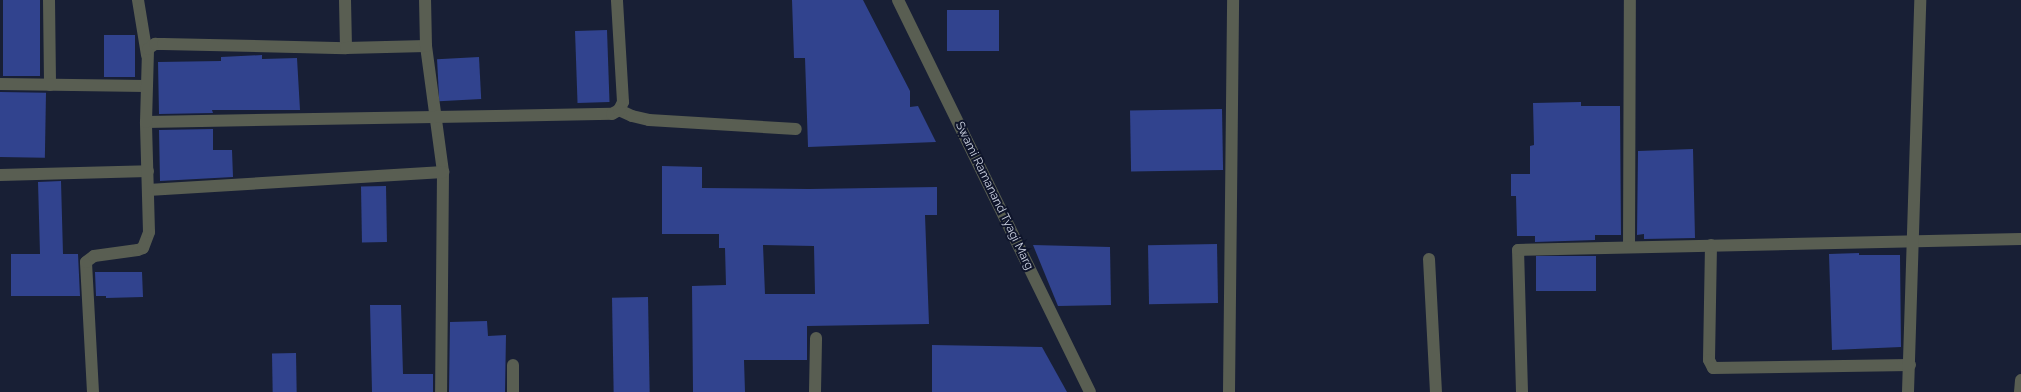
<!DOCTYPE html>
<style>
body{margin:0}
#map{position:relative;width:2021px;height:392px;overflow:hidden;background:#181f35;font-family:Raleway,sans-serif}
div>[style]{position:absolute}
[style*='--x']{left:calc(var(--x)*1px);top:calc(var(--y)*1px);width:calc(var(--w)*1px);rotate:calc(var(--a)*1deg)}
.building>*{inset:0;background:#31438e;transform-origin:0 0}
.minor>*{height:12px;margin:-6px;padding:0 6px;transform-origin:6px;border-radius:6px;background:#595e52}
span{translate:-50% -50%;white-space:nowrap;text-align:center;line-height:1.15;-webkit-text-stroke:4px #0f152b;paint-order:stroke}
.street-label{font-size:12px;color:#ced4e3}
</style>
<div id="map">
<div class="building">
<div style="left:3px;top:0;width:37px;height:76px"></div>
<div style="clip-path:polygon(792px 0,863px 0,910px 91px,910px 107px,918px 106px,936px 142px,808px 147px,805px 58px,794px 58px)"></div>
<div style="left:999px;top:10px;width:41px;height:52px;rotate:90deg"></div>
<div style="left:607px;top:30px;width:72px;height:32px;rotate:88deg"></div>
<div style="left:104px;top:35px;width:31px;height:42px"></div>
<div style="clip-path:polygon(262px 55px,262px 59px,297px 58px,300px 110px,212px 110px,213px 113px,159px 114px,158px 62px,221px 61px,221px 57px)"></div>
<div style="left:479px;top:57px;width:42px;height:42px;rotate:87deg"></div>
<div style="left:0;top:92px;width:46px;height:65px;rotate:1deg"></div>
<div style="clip-path:polygon(1581px 102px,1581px 106px,1620px 106px,1621px 235px,1595px 235px,1595px 240px,1535px 242px,1535px 236px,1517px 236px,1516px 196px,1511px 196px,1511px 174px,1530px 174px,1530px 146px,1534px 145px,1533px 103px)"></div>
<div style="left:1222px;top:109px;width:61px;height:92px;rotate:89deg"></div>
<div style="clip-path:polygon(213px 129px,213px 150px,232px 150px,233px 177px,160px 181px,159px 130px)"></div>
<div style="clip-path:polygon(1693px 149px,1695px 238px,1644px 239px,1644px 234px,1637px 235px,1638px 151px)"></div>
<div style="clip-path:polygon(evenodd,662px 166px,702px 167px,702px 188px,809px 189px,937px 187px,937px 215px,925px 215px,929px 324px,807px 326px,807px 360px,744px 360px,745px 392px,693px 392px,692px 286px,726px 285px,725px 248px,719px 248px,719px 234px,662px 234px,662px 166px,763px 245px,814px 246px,815px 294px,765px 294px,763px 245px)"></div>
<div style="clip-path:polygon(61px 181px,63px 254px,78px 254px,80px 296px,11px 296px,11px 254px,40px 254px,38px 182px)"></div>
<div style="left:386px;top:186px;width:56px;height:25px;rotate:89deg"></div>
<div style="left:1217px;top:244px;width:59px;height:69px;rotate:89deg"></div>
<div style="clip-path:polygon(1033px 245px,1110px 247px,1111px 305px,1058px 306px)"></div>
<div style="clip-path:polygon(1859px 253px,1859px 255px,1900px 255px,1901px 347px,1832px 350px,1829px 254px)"></div>
<div style="left:1596px;top:256px;width:35px;height:60px;rotate:90deg"></div>
<div style="clip-path:polygon(95px 272px,142px 272px,143px 297px,106px 298px,106px 296px,96px 296px)"></div>
<div style="left:648px;top:297px;width:95px;height:36px;rotate:89deg"></div>
<div style="clip-path:polygon(370px 305px,401px 305px,403px 374px,433px 374px,433px 392px,372px 392px)"></div>
<div style="clip-path:polygon(487px 321px,488px 336px,506px 335px,505px 392px,449px 392px,450px 322px)"></div>
<div style="clip-path:polygon(932px 345px,1042px 347px,1067px 392px,932px 392px)"></div>
<div style="left:296px;top:353px;width:39px;height:24px;rotate:89deg"></div>
</div>
<div class="minor">
<div style="--x:49;--y:0;--w:85;--a:89.3"></div>
<div style="--x:138;--y:0;--w:56;--a:80.7"></div>
<div style="--x:345;--y:0;--w:48;--a:88.8"></div>
<div style="--x:898;--y:0;--w:436;--a:63.9"></div>
<div style="--x:426;--y:46;--w:127;--a:82.3"></div>
<div style="--x:443;--y:172;--w:220;--a:90.5"></div>
<div style="--x:0;--y:84;--w:146;--a:0.8"></div>
<div style="--x:619;--y:110;--w:14;--a:25"></div>
<div style="--x:632;--y:116;--w:17;--a:13"></div>
<div style="--x:649;--y:120;--w:147;--a:3.5"></div>
<div style="--x:146;--y:122;--w:466;--a:-1"></div>
<div style="--x:612;--y:114;--w:8;--a:-30"></div>
<div style="--x:619;--y:110;--w:9;--a:-63"></div>
<div style="--x:623;--y:102;--w:102;--a:-93.4"></div>
<div style="--x:0;--y:175;--w:148;--a:-1.5"></div>
<div style="--x:148;--y:190;--w:296;--a:-3.5"></div>
<div style="--x:1711;--y:245;--w:115;--a:91"></div>
<div style="--x:1709;--y:360;--w:9;--a:63"></div>
<div style="--x:1713;--y:368;--w:197;--a:-0.9"></div>
<div style="--x:1629;--y:247;--w:247;--a:-89.8"></div>
<div style="--x:1429;--y:259;--w:133;--a:87"></div>
<div style="--x:93;--y:392;--w:130;--a:-93.1"></div>
<div style="--x:86;--y:262;--w:10;--a:-37"></div>
<div style="--x:94;--y:256;--w:44;--a:-7.8"></div>
<div style="--x:138;--y:250;--w:5;--a:-22"></div>
<div style="--x:143;--y:248;--w:17;--a:-69"></div>
<div style="--x:149;--y:232;--w:110;--a:-91.6"></div>
<div style="--x:146;--y:122;--w:73;--a:-88.4"></div>
<div style="--x:148;--y:49;--w:9;--a:-36"></div>
<div style="--x:155;--y:44;--w:8;--a:0"></div>
<div style="--x:163;--y:44;--w:183;--a:1.3"></div>
<div style="--x:346;--y:48;--w:80;--a:-1.4"></div>
<div style="--x:426;--y:46;--w:46;--a:-91.2"></div>
<div style="--x:513;--y:392;--w:27;--a:-90"></div>
<div style="--x:815;--y:392;--w:54;--a:-88.9"></div>
<div style="--x:1229;--y:392;--w:392;--a:-89.4"></div>
<div style="--x:1522;--y:392;--w:142;--a:-91.6"></div>
<div style="--x:1518;--y:250;--w:503;--a:-1.25"></div>
<div style="--x:1908;--y:392;--w:392;--a:-88.2"></div>
<div style="--x:2020;--y:392;--w:12;--a:-85"></div>
</div>
<div class="street-label">
<span style="left:994px;top:196px;rotate:64deg">Swami Ramanand Tyagi Marg</span>
</div>
</div>
